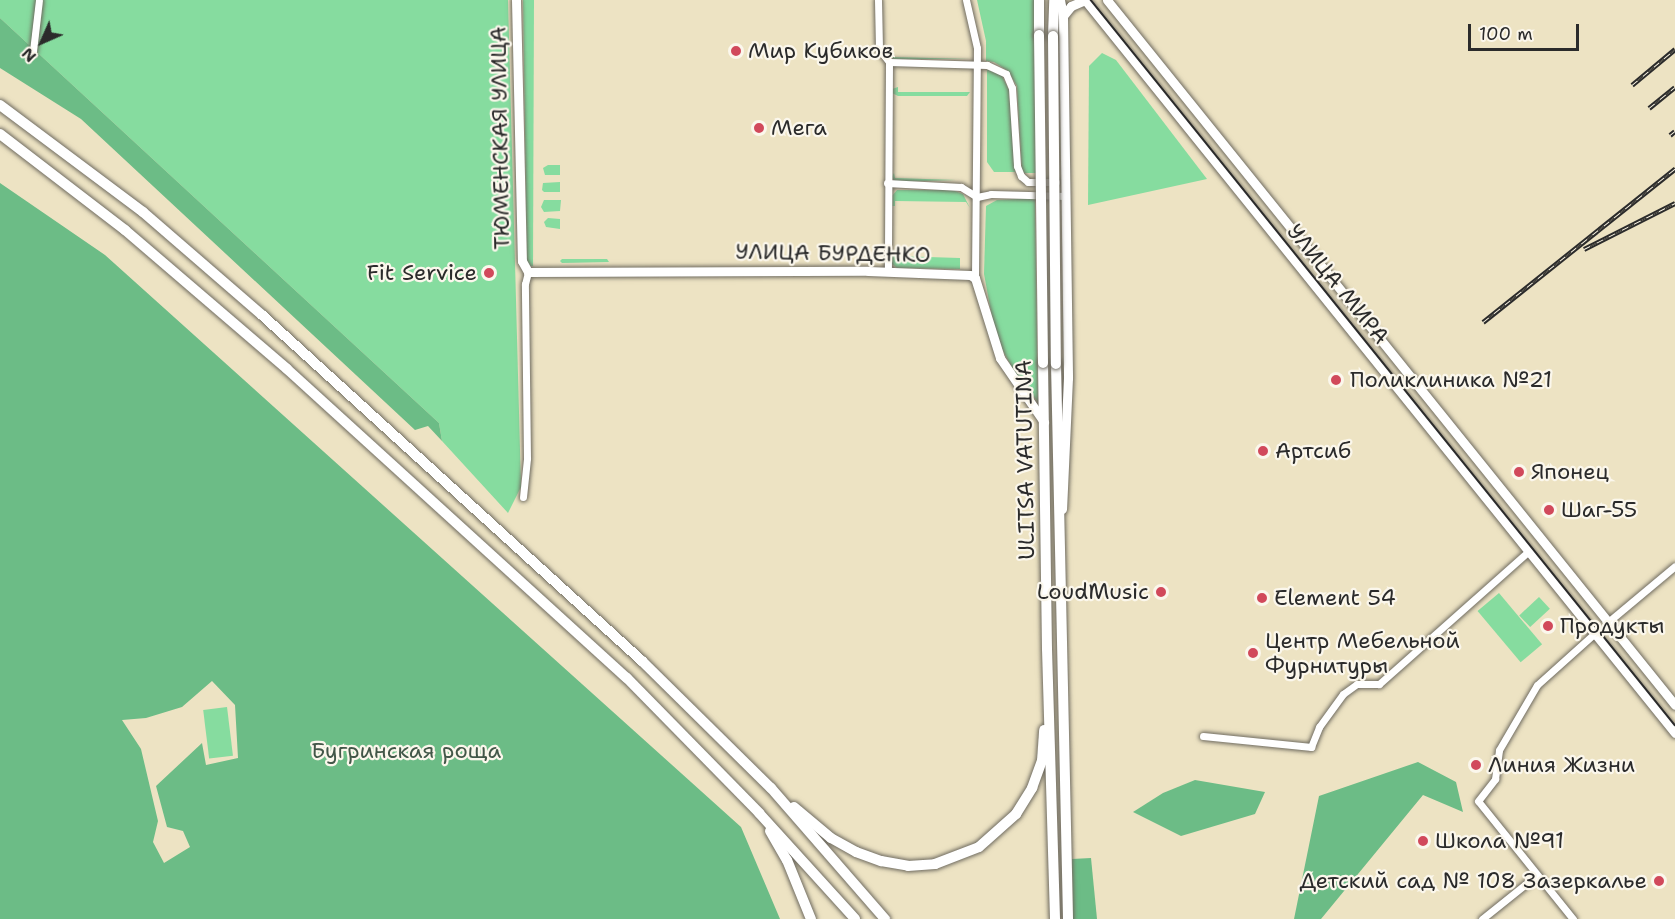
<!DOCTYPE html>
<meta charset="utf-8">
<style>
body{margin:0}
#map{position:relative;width:1675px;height:919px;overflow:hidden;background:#ede3c3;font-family:"Shantell Sans",sans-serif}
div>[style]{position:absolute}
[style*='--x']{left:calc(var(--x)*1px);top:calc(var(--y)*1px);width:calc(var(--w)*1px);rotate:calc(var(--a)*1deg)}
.green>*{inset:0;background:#86dc9f;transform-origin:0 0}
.forest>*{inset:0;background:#6cbc86}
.roads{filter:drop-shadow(0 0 2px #6f6b60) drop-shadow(0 0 2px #6f6b60)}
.minor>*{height:7px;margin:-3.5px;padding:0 3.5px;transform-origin:3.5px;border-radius:3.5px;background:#fff}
.tertiary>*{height:9px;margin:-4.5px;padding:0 4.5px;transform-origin:4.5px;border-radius:4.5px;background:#fff}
.primary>*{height:10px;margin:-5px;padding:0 5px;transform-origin:5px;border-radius:5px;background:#fff}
.tram>*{height:1.5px;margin:-0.75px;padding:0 0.75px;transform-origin:0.75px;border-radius:0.75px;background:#2b2b2b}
.rail>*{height:4.5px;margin-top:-2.25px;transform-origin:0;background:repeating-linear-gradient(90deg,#fbf7ec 0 7px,#2b2b2b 0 14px);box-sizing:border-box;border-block:2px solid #2b2b2b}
.bridges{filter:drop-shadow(0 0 2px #6f6b60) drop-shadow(0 0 2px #6f6b60)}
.primary-bridge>*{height:10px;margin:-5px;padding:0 5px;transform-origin:5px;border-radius:5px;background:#fff}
.dots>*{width:16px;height:16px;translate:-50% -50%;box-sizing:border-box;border:3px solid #fbf7ec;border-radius:50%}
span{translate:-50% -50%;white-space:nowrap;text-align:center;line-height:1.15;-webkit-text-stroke:4.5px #fbf7ec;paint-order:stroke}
.poi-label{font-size:22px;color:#2b2b2b}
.left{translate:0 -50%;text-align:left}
.right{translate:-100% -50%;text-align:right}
.street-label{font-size:22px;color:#2b2b2b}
.park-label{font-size:22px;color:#425748}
.north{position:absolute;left:12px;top:12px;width:60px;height:60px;-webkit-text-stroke:4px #fbf7ec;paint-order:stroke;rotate:225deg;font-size:16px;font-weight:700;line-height:24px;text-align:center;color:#2b2b2b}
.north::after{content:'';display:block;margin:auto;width:21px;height:27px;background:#2b2b2b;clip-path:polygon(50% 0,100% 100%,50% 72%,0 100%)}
.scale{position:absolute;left:1468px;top:24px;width:111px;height:27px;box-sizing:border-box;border:3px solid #2b2b2b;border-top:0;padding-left:8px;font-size:18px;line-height:21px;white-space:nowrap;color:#2b2b2b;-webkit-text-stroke:4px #fbf7ec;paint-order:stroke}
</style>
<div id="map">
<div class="green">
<div style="clip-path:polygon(0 0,508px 0,521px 487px,508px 513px,442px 441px,439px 423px,0 18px)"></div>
<div style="clip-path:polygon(523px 0,534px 0,533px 266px,530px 266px,527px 264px)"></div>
<div style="clip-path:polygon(977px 0,1035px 0,1037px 173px,1022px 173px,1017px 86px,1008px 71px,994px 62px,986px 61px,986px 41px)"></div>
<div style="clip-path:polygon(892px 52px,893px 57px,970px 59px,893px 59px,888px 53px)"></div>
<div style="clip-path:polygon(1102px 53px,1116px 60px,1207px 179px,1088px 205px,1089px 66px)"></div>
<div style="clip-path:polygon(987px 70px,993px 70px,1002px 76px,1009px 90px,1015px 172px,994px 172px,987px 162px)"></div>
<div style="clip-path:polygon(898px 87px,898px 92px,970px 92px,967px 96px,898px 96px,892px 93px,892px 89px)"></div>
<div style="clip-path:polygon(548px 165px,560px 165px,560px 175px,545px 175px,543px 168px)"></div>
<div style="clip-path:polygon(894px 173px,895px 178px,956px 180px,896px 182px,891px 178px)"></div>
<div style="clip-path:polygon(560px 182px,560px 192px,544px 192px,542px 190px,543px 183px)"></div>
<div style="clip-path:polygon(897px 190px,952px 190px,963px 194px,970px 208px,966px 202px,895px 201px,895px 206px,891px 206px,891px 197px)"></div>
<div style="clip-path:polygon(1035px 198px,1038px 402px,1016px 375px,1001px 347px,994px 328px,984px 274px,986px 206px,997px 200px)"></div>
<div style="clip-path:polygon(544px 200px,561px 200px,560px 211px,544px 212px,541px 207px)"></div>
<div style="clip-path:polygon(548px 218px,560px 219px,560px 229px,546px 227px,544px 222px)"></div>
<div style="clip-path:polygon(892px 251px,895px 251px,896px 256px,960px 258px,960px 269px,897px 268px,892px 264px)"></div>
<div style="clip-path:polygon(562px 259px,607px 259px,609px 262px,562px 263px,560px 261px)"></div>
<div style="left:1499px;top:593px;width:67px;height:28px;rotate:50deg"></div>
<div style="left:1539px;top:597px;width:16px;height:27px;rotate:47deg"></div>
<div style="left:227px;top:707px;width:49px;height:24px;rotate:83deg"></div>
</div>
<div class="forest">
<div style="clip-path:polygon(0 18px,439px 423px,442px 441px,428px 426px,415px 430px,81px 119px,0 68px)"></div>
<div style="clip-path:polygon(evenodd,0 183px,105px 255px,741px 827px,780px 919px,0 919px,0 183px,212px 681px,235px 705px,238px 758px,206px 765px,202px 743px,156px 786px,167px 827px,183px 831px,190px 847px,164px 863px,153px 842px,158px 821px,141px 749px,122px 720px,146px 718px,182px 707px,212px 681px)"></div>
<div style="clip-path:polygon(1418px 762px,1456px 782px,1463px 812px,1423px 795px,1321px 919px,1294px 919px,1319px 796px)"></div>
<div style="clip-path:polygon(1195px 780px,1265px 792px,1255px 814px,1181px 836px,1133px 812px,1163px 793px)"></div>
<div style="clip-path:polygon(1091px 858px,1097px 919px,1073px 919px,1072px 859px)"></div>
</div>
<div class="roads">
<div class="minor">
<div style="--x:878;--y:0;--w:49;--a:88.8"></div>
<div style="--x:879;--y:49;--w:16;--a:52"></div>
<div style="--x:889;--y:62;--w:209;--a:90.3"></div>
<div style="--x:966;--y:0;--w:49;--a:77.1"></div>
<div style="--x:977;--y:48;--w:230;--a:90.5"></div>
<div style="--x:33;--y:51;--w:51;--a:-83.3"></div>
<div style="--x:889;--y:62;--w:98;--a:1.8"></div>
<div style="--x:987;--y:65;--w:21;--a:25"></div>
<div style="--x:1006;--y:74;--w:15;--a:67"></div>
<div style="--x:1012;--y:88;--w:78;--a:86.3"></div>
<div style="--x:1017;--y:166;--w:11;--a:68"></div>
<div style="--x:1021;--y:176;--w:9;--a:41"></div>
<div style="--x:1028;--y:182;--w:28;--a:0"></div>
<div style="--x:887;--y:183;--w:74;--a:3.1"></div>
<div style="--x:961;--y:187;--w:19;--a:32"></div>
<div style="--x:977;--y:197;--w:14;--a:-12"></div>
<div style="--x:991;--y:194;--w:75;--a:1.5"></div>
<div style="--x:523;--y:497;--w:39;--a:-84"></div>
<div style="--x:527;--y:458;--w:174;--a:-90.7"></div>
<div style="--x:525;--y:284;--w:12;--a:-76"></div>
<div style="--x:1608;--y:622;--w:87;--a:-39.9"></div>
<div style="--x:1203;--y:736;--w:109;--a:5.8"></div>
<div style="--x:1311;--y:747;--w:22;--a:-68"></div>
<div style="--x:1319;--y:727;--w:41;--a:-54"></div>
<div style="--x:1343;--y:694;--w:17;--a:-36"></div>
<div style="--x:1357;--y:684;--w:22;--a:0"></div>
<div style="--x:1379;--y:684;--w:200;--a:-41.6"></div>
<div style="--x:1482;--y:919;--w:70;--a:-38.7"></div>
<div style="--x:1573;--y:919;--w:151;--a:-128.8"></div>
<div style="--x:1478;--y:801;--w:28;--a:-52"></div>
<div style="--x:1495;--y:779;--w:29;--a:-82"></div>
<div style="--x:1499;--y:750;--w:75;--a:-59.7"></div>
<div style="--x:1537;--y:685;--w:78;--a:-41.9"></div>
</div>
<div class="tertiary">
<div style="--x:516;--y:0;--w:261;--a:88.7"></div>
<div style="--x:522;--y:261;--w:13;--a:61"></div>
<div style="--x:528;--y:272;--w:340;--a:-0.2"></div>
<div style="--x:868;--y:271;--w:102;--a:2.2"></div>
<div style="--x:970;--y:275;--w:6;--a:31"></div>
<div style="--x:975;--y:278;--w:84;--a:72.6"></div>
<div style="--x:1000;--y:358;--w:78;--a:55.5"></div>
<div style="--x:1060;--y:0;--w:16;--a:79"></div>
<div style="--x:1063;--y:16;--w:362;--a:89.2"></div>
<div style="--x:1068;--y:378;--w:131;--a:92.6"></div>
<div style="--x:1107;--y:0;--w:905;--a:51.14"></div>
<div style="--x:1063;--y:16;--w:13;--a:-51"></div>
<div style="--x:1071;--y:6;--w:15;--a:-23"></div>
<div style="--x:1085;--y:0;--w:941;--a:51.17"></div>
</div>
<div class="primary">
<div style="--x:1039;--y:0;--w:35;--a:90"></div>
<div style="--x:1053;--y:36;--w:36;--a:-88"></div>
<div style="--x:0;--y:105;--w:179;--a:36.8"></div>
<div style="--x:143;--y:212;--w:157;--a:40.9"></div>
<div style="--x:262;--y:315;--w:514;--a:42.32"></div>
<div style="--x:642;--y:661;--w:181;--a:44.6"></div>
<div style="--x:771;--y:788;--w:174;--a:49"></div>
<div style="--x:0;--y:134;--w:158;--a:37.5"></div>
<div style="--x:125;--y:230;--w:213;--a:40.6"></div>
<div style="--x:287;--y:369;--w:459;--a:42.3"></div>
<div style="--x:627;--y:678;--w:189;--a:45.6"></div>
<div style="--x:759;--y:813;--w:143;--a:47.8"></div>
<div style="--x:1043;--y:363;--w:286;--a:89.2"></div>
<div style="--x:1047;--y:649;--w:270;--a:88.3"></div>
<div style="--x:1056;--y:364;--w:555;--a:88.76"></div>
<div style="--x:794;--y:807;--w:48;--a:40"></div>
<div style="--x:831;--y:838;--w:29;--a:29"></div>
<div style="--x:856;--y:852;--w:27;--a:20"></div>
<div style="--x:881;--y:861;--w:27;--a:10"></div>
<div style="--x:908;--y:866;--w:27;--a:-4"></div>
<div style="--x:935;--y:864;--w:47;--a:-21.1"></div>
<div style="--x:979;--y:847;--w:50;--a:-41.7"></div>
<div style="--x:1016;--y:814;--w:31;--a:-58"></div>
<div style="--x:1032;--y:788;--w:29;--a:-70"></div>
<div style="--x:1042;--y:761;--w:31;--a:-86"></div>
<div style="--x:770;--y:831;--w:34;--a:60"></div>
<div style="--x:787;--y:860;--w:64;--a:67.9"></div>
</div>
</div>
<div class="tram">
<div style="--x:1091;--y:0;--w:931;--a:51.15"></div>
</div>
<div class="rail">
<div style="--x:1632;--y:85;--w:56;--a:-39.9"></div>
<div style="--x:1649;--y:108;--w:33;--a:-39"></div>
<div style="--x:1670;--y:135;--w:6;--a:-39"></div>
<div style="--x:1584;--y:249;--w:102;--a:-26.8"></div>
<div style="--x:1483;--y:322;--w:246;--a:-38.6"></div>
</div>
<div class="bridges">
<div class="primary-bridge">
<div style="--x:1039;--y:35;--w:328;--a:89.3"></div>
<div style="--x:1053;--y:36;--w:328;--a:89.5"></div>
</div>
</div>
<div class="dots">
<div style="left:736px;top:51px;background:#d1495b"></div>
<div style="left:759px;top:128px;background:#d1495b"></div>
<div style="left:489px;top:273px;background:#d1495b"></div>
<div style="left:1336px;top:380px;background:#d1495b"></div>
<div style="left:1263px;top:451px;background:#d1495b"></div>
<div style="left:1519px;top:472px;background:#d1495b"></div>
<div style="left:1549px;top:510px;background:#d1495b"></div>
<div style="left:1161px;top:592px;background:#d1495b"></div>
<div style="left:1262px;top:598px;background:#d1495b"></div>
<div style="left:1548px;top:626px;background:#d1495b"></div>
<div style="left:1253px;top:653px;background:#d1495b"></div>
<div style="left:1476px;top:765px;background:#d1495b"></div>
<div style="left:1423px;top:841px;background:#d1495b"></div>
<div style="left:1659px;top:881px;background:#d1495b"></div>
</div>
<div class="poi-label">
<span class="left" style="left:748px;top:51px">Мир Кубиков</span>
<span class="left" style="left:771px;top:128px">Мега</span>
<span class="right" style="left:477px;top:273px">Fit Service</span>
<span class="left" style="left:1350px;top:380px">Поликлиника №21</span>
<span class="left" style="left:1275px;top:451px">Артсиб</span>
<span class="left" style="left:1531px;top:472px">Японец</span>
<span class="left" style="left:1561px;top:510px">Шаг-55</span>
<span class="right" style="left:1149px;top:592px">LoudMusic</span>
<span class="left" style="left:1274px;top:598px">Element 54</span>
<span class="left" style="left:1560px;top:626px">Продукты</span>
<span class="left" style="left:1265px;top:653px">Центр Мебельной<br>Фурнитуры</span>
<span class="left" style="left:1488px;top:765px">Линия Жизни</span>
<span class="left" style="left:1435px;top:841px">Школа №91</span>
<span class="right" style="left:1647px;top:881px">Детский сад № 108 Зазеркалье</span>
</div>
<div class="street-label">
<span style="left:500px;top:138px;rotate:-91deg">ТЮМЕНСКАЯ УЛИЦА</span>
<span style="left:833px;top:253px;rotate:1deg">УЛИЦА БУРДЕНКО</span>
<span style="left:1338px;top:284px;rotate:51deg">УЛИЦА МИРА</span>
<span style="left:1025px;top:460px;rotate:-91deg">ULITSA VATUTINA</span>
</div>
<div class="park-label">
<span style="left:406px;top:751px">Бугринская роща</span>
</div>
<div class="north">N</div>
<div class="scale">100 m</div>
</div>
